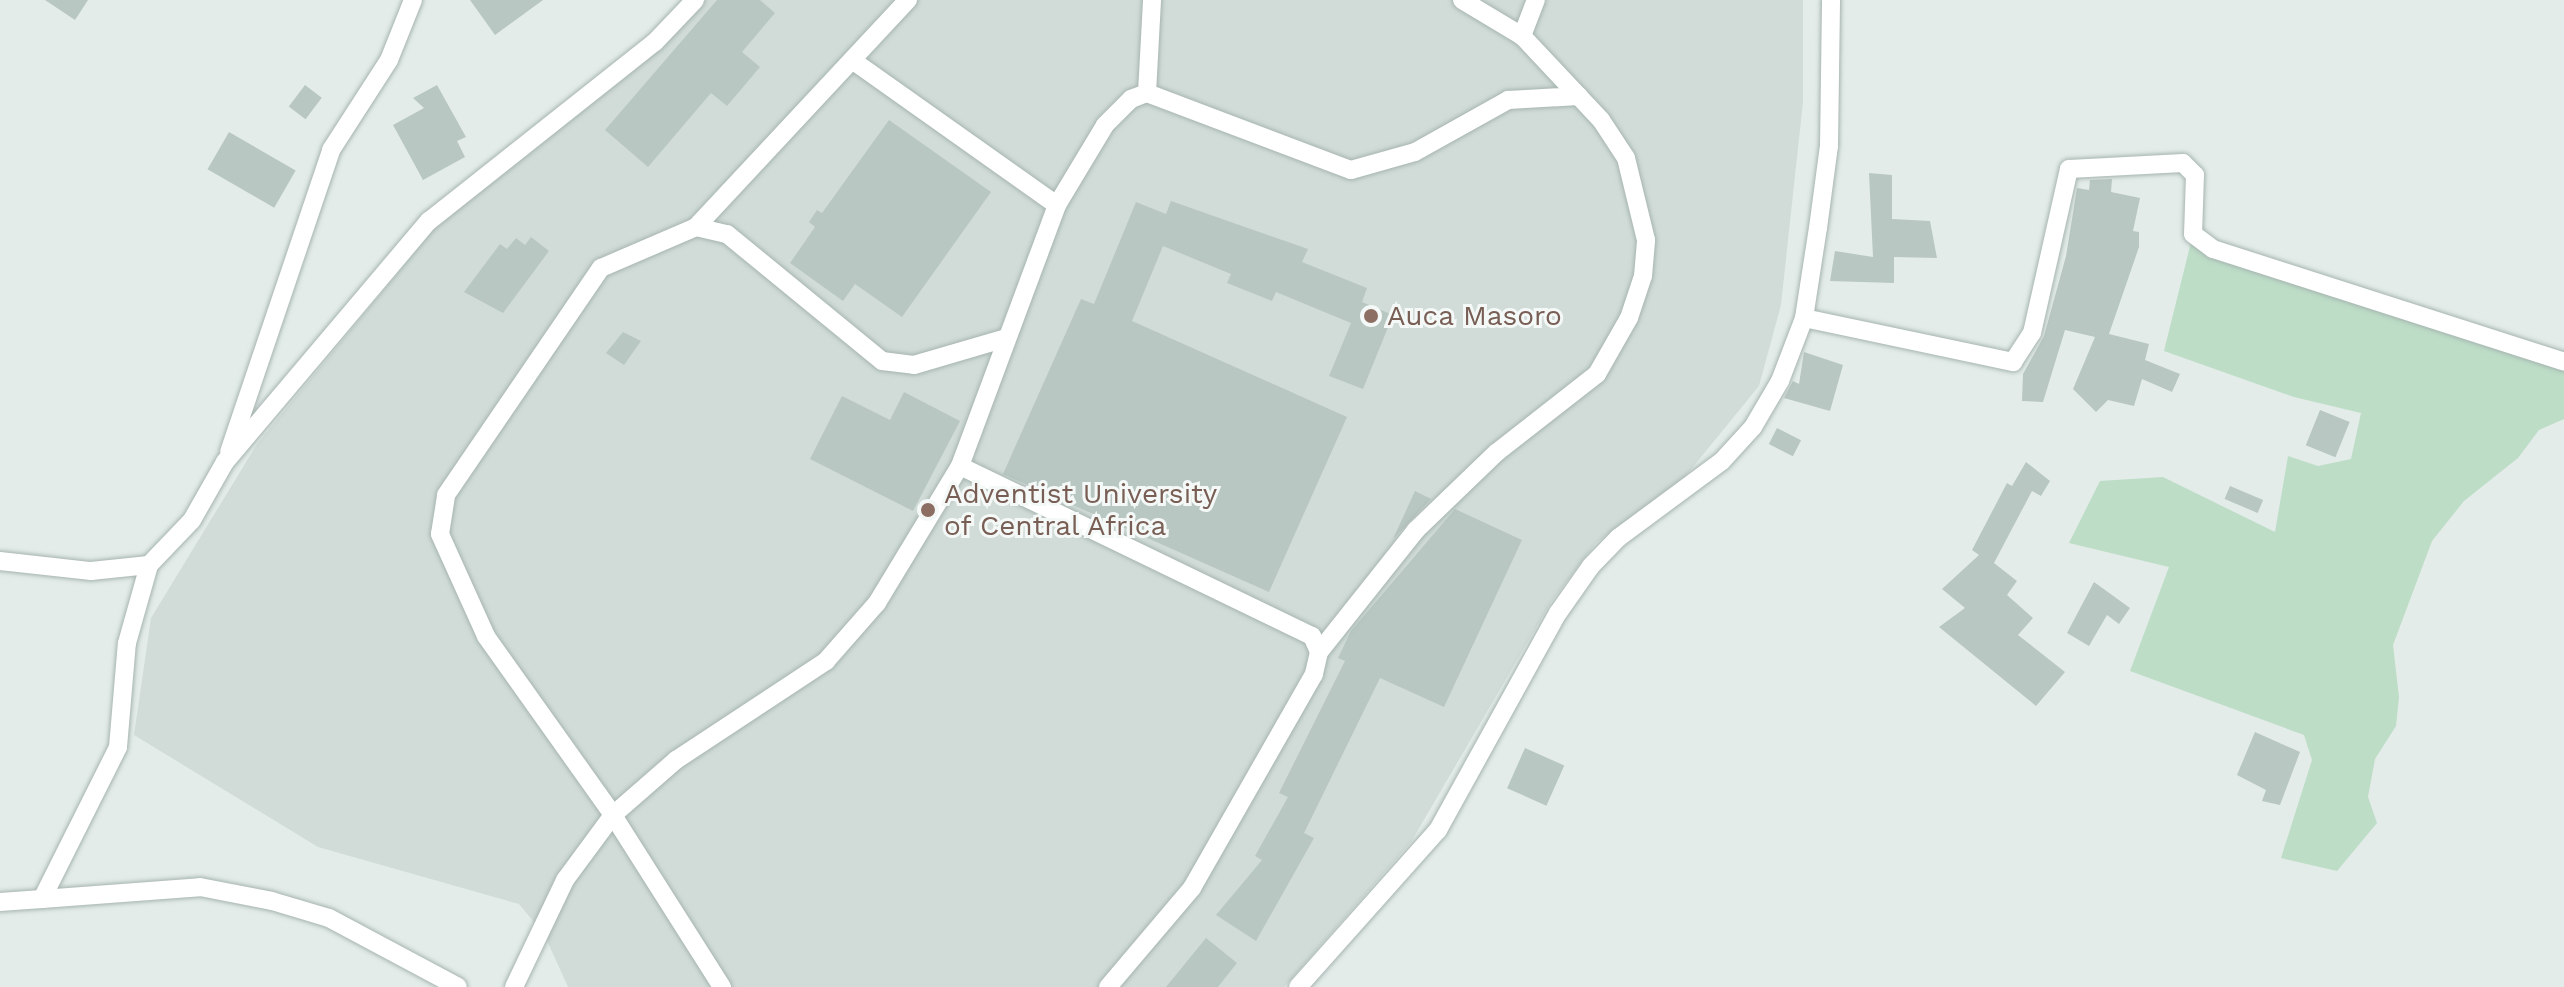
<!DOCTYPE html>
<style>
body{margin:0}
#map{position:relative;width:2564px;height:987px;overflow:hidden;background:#e3ece9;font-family:"Work Sans",sans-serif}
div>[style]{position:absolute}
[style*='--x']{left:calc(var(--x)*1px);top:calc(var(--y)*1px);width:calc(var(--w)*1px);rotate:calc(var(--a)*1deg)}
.built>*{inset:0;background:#d1dcd8}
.green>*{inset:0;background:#bdddc7}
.building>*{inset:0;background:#b8c7c2;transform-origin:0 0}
.roads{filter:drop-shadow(0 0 2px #a6b4b0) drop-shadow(0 0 2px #a6b4b0)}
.minor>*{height:18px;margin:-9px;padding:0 9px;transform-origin:9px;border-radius:9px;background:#fff}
.dots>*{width:22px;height:22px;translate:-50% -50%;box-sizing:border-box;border:4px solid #f4f9f7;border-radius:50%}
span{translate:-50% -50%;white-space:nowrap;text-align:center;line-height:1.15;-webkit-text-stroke:6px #f4f9f7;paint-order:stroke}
.education-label{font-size:28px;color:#785e54}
.left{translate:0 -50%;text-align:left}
</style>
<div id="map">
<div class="built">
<div style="clip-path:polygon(704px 0,1803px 0,1803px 102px,1781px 305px,1759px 386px,1684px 478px,1596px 543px,1551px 602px,1411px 842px,1284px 987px,568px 987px,544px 934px,519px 904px,318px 847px,134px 735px,151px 618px,257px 444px,443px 218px,625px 78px)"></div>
</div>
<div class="green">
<div style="clip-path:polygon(2193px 234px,2564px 362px,2564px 419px,2539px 430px,2518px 458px,2464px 501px,2432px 541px,2393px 645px,2399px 697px,2396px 726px,2375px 759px,2368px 797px,2377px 823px,2337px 871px,2281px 858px,2312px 760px,2304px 735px,2130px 671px,2169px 567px,2069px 543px,2100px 481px,2163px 477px,2275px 532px,2288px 456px,2318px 466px,2351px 459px,2361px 413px,2294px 397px,2164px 351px)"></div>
</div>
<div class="building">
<div style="clip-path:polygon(45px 0,88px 0,75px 20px)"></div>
<div style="clip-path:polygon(470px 0,543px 0,495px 35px)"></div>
<div style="clip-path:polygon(717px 0,760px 0,775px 13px,742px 52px,760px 67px,727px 106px,711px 93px,648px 167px,605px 130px)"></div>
<div style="left:305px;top:85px;width:21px;height:27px;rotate:37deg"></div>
<div style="clip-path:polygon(437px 85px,466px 137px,457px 141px,465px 157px,423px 180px,393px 125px,424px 108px,413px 98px)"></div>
<div style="clip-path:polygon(889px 120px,991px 192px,902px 317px,855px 284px,843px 301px,790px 263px,815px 227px,809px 222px,817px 210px,822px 213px)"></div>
<div style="left:229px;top:132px;width:77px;height:43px;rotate:30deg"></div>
<div style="clip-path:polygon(1869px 173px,1892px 175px,1892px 219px,1930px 221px,1937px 258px,1894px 257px,1894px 283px,1830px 281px,1835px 251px,1873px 257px)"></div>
<div style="clip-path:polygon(2112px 179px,2111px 192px,2140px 198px,2133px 231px,2139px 232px,2139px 247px,2109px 334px,2149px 344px,2145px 360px,2180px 374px,2172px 392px,2142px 379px,2134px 406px,2108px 400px,2096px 412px,2073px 389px,2095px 337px,2065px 330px,2043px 402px,2022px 401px,2023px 374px,2044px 336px,2066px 256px,2077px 188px,2089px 190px,2090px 180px)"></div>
<div style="clip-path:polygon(1171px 201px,1308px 249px,1302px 262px,1367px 288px,1362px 302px,1393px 315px,1363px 389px,1329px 376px,1351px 323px,1276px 292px,1272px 301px,1227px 283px,1231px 274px,1163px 246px,1132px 321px,1347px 417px,1269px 592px,1003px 474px,1081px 299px,1094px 304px,1136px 202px,1166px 214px)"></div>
<div style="clip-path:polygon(531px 237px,549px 251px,503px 313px,464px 292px,500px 244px,507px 249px,516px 238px,525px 245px)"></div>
<div style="clip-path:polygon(623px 332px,641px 341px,624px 365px,606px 353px)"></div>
<div style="clip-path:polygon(1804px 352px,1843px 365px,1830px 411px,1784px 398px,1793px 381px,1799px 384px)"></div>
<div style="clip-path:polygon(904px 392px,960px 421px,913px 511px,810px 459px,842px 396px,890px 420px)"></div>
<div style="left:2320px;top:410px;width:32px;height:38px;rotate:22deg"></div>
<div style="left:1777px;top:428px;width:27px;height:18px;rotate:27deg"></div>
<div style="clip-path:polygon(2026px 462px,2050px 481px,2041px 496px,2032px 491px,1994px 563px,2017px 581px,2007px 595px,2033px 618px,2018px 635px,2065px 672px,2036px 706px,1939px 627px,1965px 608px,1942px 589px,1979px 555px,1972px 550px,2007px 483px,2012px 486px)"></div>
<div style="left:2230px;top:486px;width:36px;height:14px;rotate:23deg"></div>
<div style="clip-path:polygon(1415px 491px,1431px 499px,1393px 539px)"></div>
<div style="clip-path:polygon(1455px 509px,1522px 540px,1444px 707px,1380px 678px,1304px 833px,1314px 838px,1256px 941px,1216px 915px,1262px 860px,1255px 856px,1288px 797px,1279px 793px,1345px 661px,1338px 658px,1351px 631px)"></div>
<div style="clip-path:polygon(2094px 582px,2130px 608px,2119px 624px,2107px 615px,2089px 646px,2067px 633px)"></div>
<div style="clip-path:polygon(2255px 732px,2300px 752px,2280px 805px,2262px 801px,2266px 790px,2237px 775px)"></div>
<div style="left:1525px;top:748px;width:43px;height:44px;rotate:24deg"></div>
<div style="clip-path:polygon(1206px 938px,1237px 963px,1218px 987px,1166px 987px)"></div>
</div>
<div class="roads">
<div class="minor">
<div style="--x:1522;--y:36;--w:39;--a:-69"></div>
<div style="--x:852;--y:60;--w:251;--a:35.3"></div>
<div style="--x:1147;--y:93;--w:93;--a:-86.9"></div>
<div style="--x:696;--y:227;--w:311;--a:-47"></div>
<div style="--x:1804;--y:318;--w:214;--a:11.9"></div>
<div style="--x:2013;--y:362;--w:35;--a:-57"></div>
<div style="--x:2032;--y:333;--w:168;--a:-77.3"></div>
<div style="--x:2069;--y:169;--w:114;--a:-3"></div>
<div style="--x:2183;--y:163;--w:17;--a:45"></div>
<div style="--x:2195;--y:175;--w:59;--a:91.9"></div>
<div style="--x:2193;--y:234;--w:25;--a:37"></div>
<div style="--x:2213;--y:249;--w:369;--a:17.8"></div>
<div style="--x:229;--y:452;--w:319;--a:-71.3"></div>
<div style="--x:331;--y:150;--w:107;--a:-57.2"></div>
<div style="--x:389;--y:60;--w:65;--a:-68.2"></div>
<div style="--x:960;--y:466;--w:391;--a:25.8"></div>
<div style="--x:1312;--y:636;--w:17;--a:66"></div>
<div style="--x:1319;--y:652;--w:23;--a:103"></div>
<div style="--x:1314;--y:674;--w:246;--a:119.7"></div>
<div style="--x:1192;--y:888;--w:130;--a:130.3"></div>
<div style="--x:0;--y:561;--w:92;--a:6.3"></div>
<div style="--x:91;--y:571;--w:58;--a:-5.9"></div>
<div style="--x:1319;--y:652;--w:156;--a:-51.5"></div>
<div style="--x:1416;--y:530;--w:111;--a:-43.9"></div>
<div style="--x:1496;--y:453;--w:128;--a:-38"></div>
<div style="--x:1597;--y:374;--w:64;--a:-60.3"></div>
<div style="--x:1629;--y:318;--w:44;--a:-71.6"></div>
<div style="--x:1643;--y:276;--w:36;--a:-85"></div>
<div style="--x:1646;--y:240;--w:84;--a:-103.7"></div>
<div style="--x:1626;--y:158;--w:45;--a:-123.3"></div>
<div style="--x:1601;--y:120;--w:115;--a:-133.2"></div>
<div style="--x:1522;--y:36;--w:70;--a:-149"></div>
<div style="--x:42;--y:899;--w:158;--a:-4.3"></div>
<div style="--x:200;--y:887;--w:73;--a:11"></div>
<div style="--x:272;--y:901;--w:59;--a:16.6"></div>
<div style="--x:329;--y:918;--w:146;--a:28.1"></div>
<div style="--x:0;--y:902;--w:42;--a:-4.1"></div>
<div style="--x:42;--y:899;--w:170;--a:-63.4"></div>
<div style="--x:118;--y:747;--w:104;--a:-85.1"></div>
<div style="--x:127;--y:643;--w:81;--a:-74.2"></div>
<div style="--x:149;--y:565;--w:62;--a:-46.3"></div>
<div style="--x:192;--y:520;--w:67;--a:-60.4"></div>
<div style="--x:225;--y:462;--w:316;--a:-49.8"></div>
<div style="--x:429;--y:221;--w:288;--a:-38.4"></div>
<div style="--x:655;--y:42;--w:58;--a:-46.4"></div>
<div style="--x:514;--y:987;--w:119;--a:-64.5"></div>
<div style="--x:565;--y:880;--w:81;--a:-53.6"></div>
<div style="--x:613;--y:815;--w:84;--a:-41.1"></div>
<div style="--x:676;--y:760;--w:180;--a:-33.4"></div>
<div style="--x:826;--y:661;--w:77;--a:-48.7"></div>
<div style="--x:877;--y:603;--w:160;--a:-58.8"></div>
<div style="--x:960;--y:466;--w:278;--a:-69.6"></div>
<div style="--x:1057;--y:205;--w:93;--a:-59"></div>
<div style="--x:1105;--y:125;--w:37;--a:-45"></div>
<div style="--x:1131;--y:99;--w:17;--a:-21"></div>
<div style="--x:1147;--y:93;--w:218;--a:20.7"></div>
<div style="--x:1351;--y:170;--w:66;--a:-15.7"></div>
<div style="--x:1415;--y:152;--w:107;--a:-29.2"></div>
<div style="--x:1508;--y:100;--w:71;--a:-3.2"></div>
<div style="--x:722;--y:987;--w:204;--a:-122.4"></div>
<div style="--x:613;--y:815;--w:219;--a:-125.4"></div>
<div style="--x:486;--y:636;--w:112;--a:-114.3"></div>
<div style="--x:440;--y:534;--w:39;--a:-81"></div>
<div style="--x:446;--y:495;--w:275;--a:-55.7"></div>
<div style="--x:601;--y:268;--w:103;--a:-23.3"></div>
<div style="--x:696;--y:227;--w:32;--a:13"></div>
<div style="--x:727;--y:234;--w:200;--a:39.3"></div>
<div style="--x:882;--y:361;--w:32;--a:7"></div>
<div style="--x:914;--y:365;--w:93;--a:-16.3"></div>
<div style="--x:1298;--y:987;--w:210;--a:-48.3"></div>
<div style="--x:1438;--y:830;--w:248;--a:-61.1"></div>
<div style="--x:1558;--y:613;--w:57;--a:-54.9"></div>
<div style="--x:1591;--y:566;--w:39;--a:-46"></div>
<div style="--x:1618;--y:538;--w:129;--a:-36.5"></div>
<div style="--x:1722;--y:461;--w:46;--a:-47.6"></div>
<div style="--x:1753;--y:427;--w:53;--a:-59.6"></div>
<div style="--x:1780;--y:381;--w:67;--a:-69.1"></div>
<div style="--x:1804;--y:318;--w:91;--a:-81.2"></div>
<div style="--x:1818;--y:228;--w:83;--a:-82.4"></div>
<div style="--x:1829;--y:146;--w:146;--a:-89.2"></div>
</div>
</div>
<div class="dots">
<div style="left:1371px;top:316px;background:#8d6e63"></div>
<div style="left:928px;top:510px;background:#8d6e63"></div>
</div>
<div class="education-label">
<span class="left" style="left:1387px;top:316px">Auca Masoro</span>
<span class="left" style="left:944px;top:510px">Adventist University<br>of Central Africa</span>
</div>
</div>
